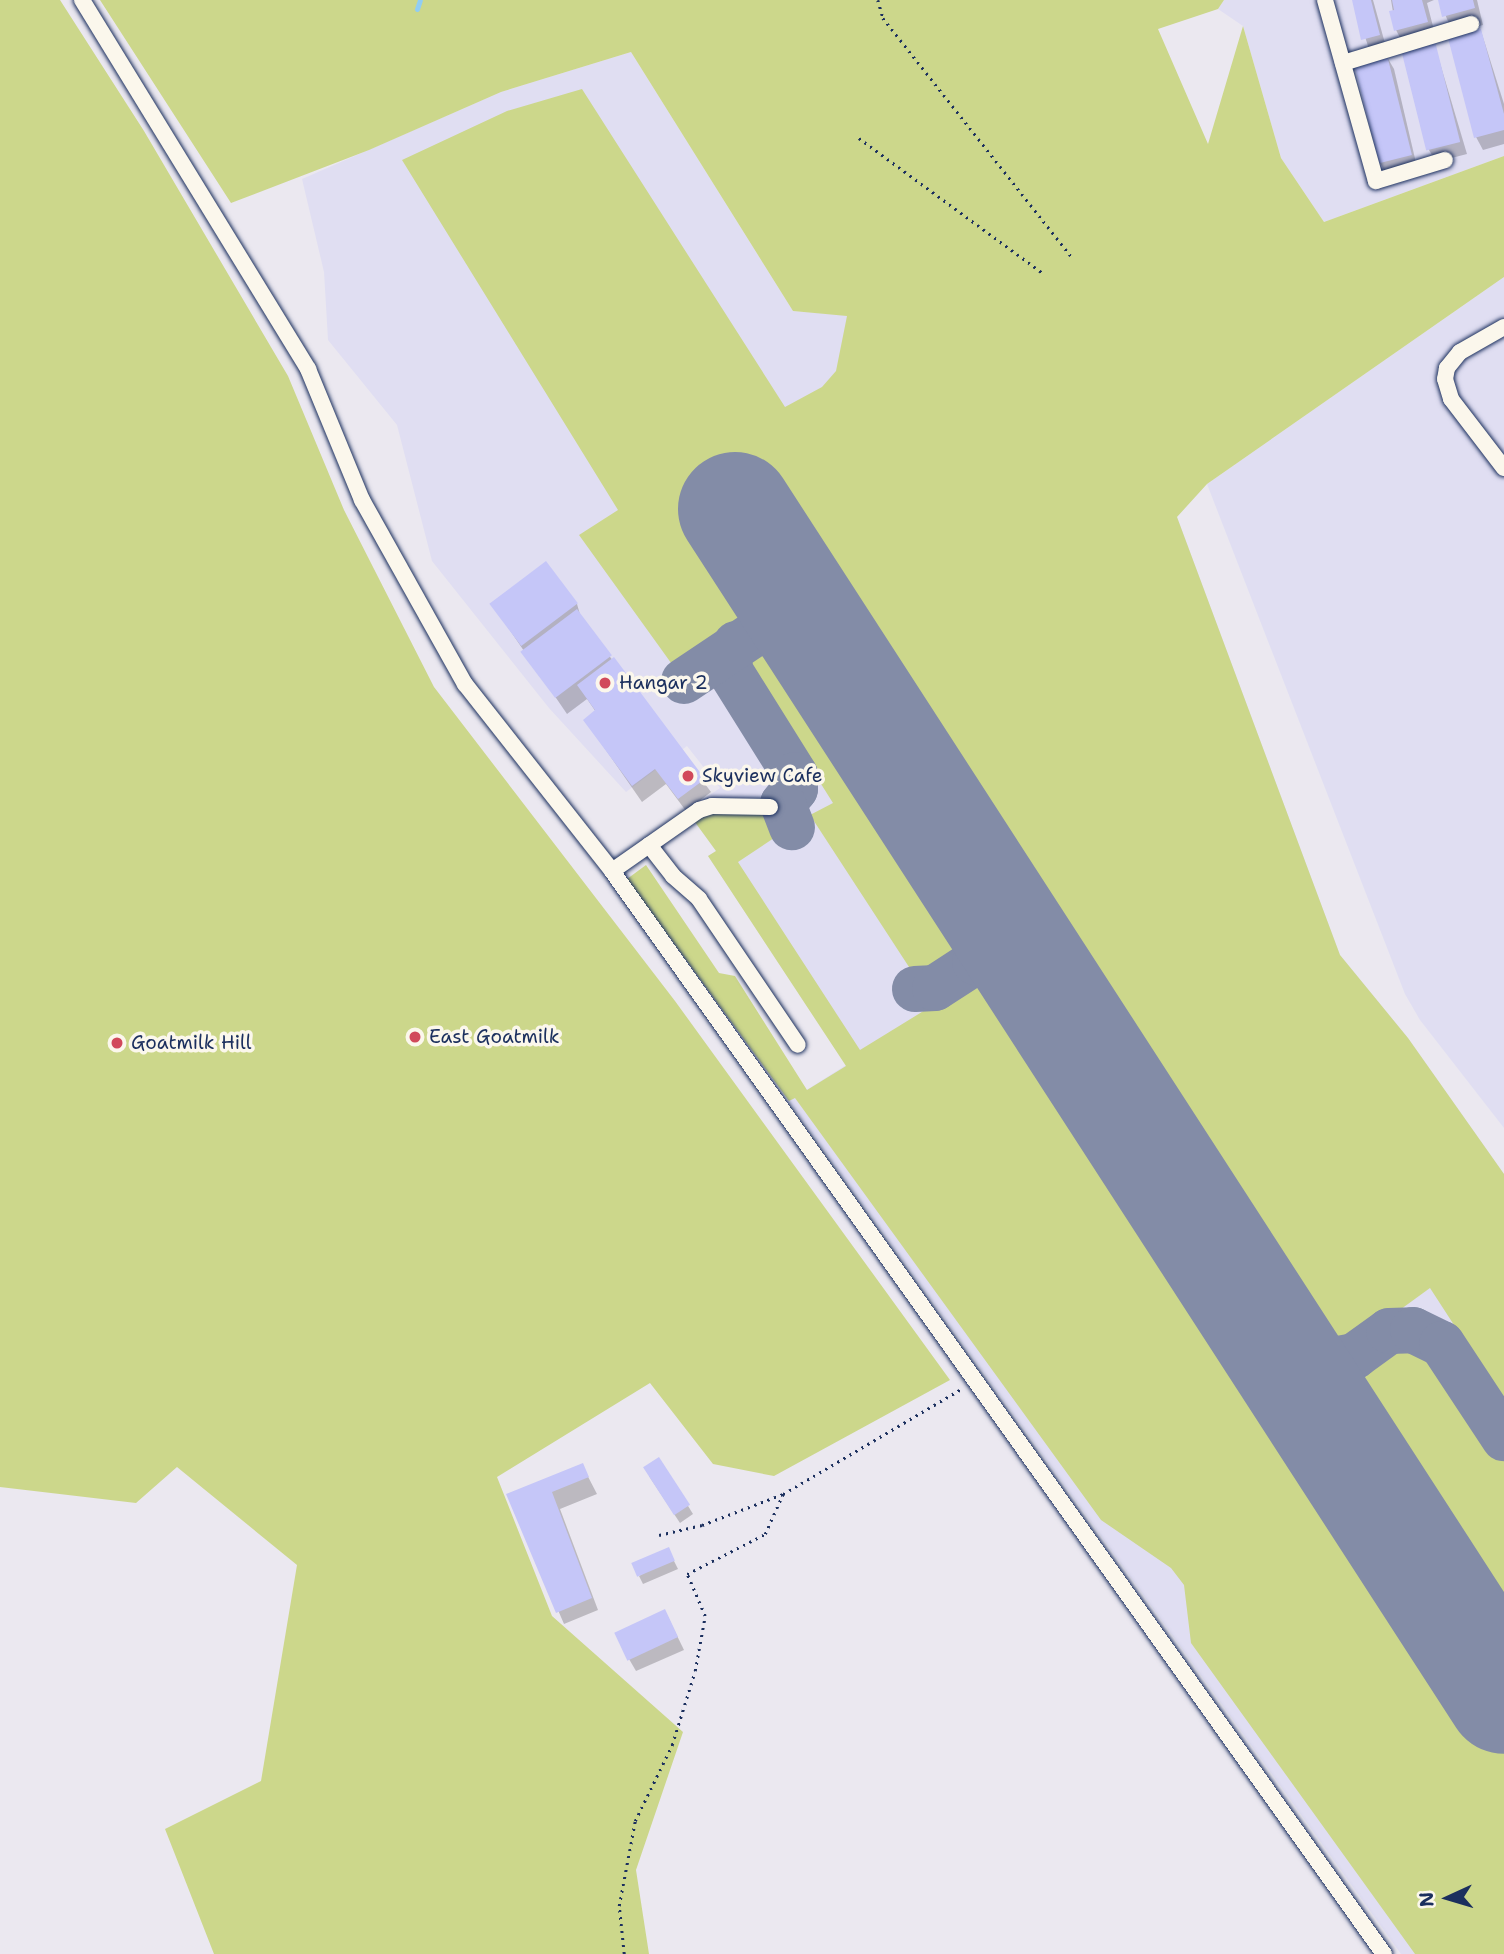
<!DOCTYPE html>
<style>
body{margin:0}
#map{position:relative;width:1504px;height:1954px;overflow:hidden;background:#ebe8f0;font-family:"Shantell Sans",sans-serif}
div>[style]{position:absolute}
[style*='--x']{left:calc(var(--x)*1px);top:calc(var(--y)*1px);width:calc(var(--w)*1px);rotate:calc(var(--a)*1deg)}
.built>*{inset:0;background:#e0def2}
.green>*{inset:0;background:#ccd78b}
.shadow>*{inset:0;background:#0003}
.stream>*{height:5px;margin:-2.5px;padding:0 2.5px;transform-origin:2.5px;border-radius:2.5px;background:#91cdf2}
.taxiway>*{height:46px;margin:-23px;padding:0 23px;transform-origin:23px;border-radius:23px;background:#838ca7}
.runway>*{height:114px;margin:-57px;padding:0 57px;transform-origin:57px;border-radius:57px;background:#838ca7}
.building>*{inset:0;background:#c5c6f8;transform-origin:0 0}
.path>*{height:2.5px;margin-top:-1.25px;transform-origin:0;background:repeating-linear-gradient(90deg,#1b2f5e 0 2px,transparent 0 7px)}
.roads{filter:drop-shadow(0 0 2px #1b2f5e) drop-shadow(0 0 2px #1b2f5e)}
.minor>*{height:16px;margin:-8px;padding:0 8px;transform-origin:8px;border-radius:8px;background:#fbf7ec}
.dots>*{width:19px;height:19px;translate:-50% -50%;box-sizing:border-box;border:4px solid #fbf7ec;border-radius:50%}
span{translate:-50% -50%;white-space:nowrap;text-align:center;line-height:1.15;-webkit-text-stroke:7px #fbf7ec;paint-order:stroke}
.poi-label{font-size:19px;color:#1b2f5e}
.left{translate:0 -50%;text-align:left}
.north{position:absolute;left:1413px;top:1863px;width:70px;height:70px;-webkit-text-stroke:5px #fbf7ec;paint-order:stroke;rotate:266deg;font-size:19px;font-weight:700;line-height:28px;text-align:center;color:#1b2f5e}
.north::after{content:'';display:block;margin:auto;width:24px;height:32px;background:#1b2f5e;clip-path:polygon(50% 0,100% 100%,50% 72%,0 100%)}
</style>
<div id="map">
<div class="built">
<div style="clip-path:polygon(1224px 0,1504px 0,1504px 156px,1324px 222px,1281px 158px,1243px 26px,1218px 9px)"></div>
<div style="clip-path:polygon(631px 52px,793px 311px,847px 315px,1177px 517px,1340px 955px,1408px 1038px,1504px 1174px,1504px 1954px,1401px 1954px,789px 1101px,846px 1065px,708px 856px,716px 851px,687px 811px,720px 788px,687px 746px,626px 792px,549px 708px,432px 561px,397px 425px,328px 340px,324px 272px,302px 179px,501px 92px)"></div>
<div style="clip-path:polygon(1504px 277px,1504px 1128px,1420px 1020px,1405px 994px,1207px 484px)"></div>
</div>
<div class="green">
<div style="clip-path:polygon(0 0,60px 0,144px 131px,288px 376px,344px 510px,434px 687px,675px 1001px,950px 1380px,774px 1476px,713px 1464px,650px 1383px,497px 1477px,552px 1616px,683px 1732px,636px 1870px,649px 1954px,214px 1954px,165px 1829px,261px 1781px,297px 1565px,177px 1467px,136px 1503px,0 1487px)"></div>
<div style="clip-path:polygon(100px 0,1224px 0,1218px 9px,1158px 29px,1208px 144px,1243px 26px,1281px 158px,1324px 222px,1504px 156px,1504px 277px,1207px 484px,1177px 517px,1340px 955px,1408px 1038px,1504px 1174px,1504px 1402px,1430px 1288px,1353px 1344px,1337px 1348px,1304px 1338px,802px 562px,809px 547px,770px 484px,720px 517px,760px 580px,765px 594px,762px 610px,757px 619px,679px 674px,579px 535px,618px 510px,402px 160px,507px 111px,582px 89px,785px 407px,822px 387px,836px 371px,847px 316px,793px 311px,631px 52px,501px 92px,369px 150px,231px 203px)"></div>
<div style="clip-path:polygon(771px 636px,789px 638px,802px 646px,978px 921px,972px 950px,936px 971px,909px 967px,810px 815px,833px 803px,743px 660px,755px 642px)"></div>
<div style="clip-path:polygon(708px 811px,775px 813px,786px 830px,738px 862px,860px 1050px,987px 972px,1019px 978px,1504px 1728px,1504px 1954px,1415px 1954px,1191px 1643px,1184px 1585px,1171px 1568px,1101px 1520px,795px 1098px,789px 1101px,627px 879px,646px 865px,719px 973px,735px 976px,807px 1090px,846px 1066px,708px 856px,716px 851px,692px 818px)"></div>
<div style="clip-path:polygon(1415px 1337px,1431px 1342px,1442px 1351px,1504px 1447px,1504px 1641px,1349px 1403px,1350px 1380px,1360px 1367px,1401px 1340px)"></div>
</div>
<div class="shadow">
<div style="clip-path:polygon(1353px 0,1373px 0,1386px 47px,1370px 52px)"></div>
<div style="clip-path:polygon(1391px 0,1434px 0,1427px 3px,1436px 38px,1405px 47px,1396px 30px)"></div>
<div style="clip-path:polygon(1439px 0,1477px 0,1483px 25px,1453px 33px)"></div>
<div style="clip-path:polygon(1481px 31px,1504px 104px,1504px 144px,1483px 150px,1476px 137px)"></div>
<div style="clip-path:polygon(1434px 43px,1467px 154px,1436px 162px,1429px 150px)"></div>
<div style="clip-path:polygon(1387px 57px,1394px 69px,1417px 167px,1387px 175px,1380px 163px)"></div>
<div style="clip-path:polygon(492px 604px,577px 604px,581px 618px,711px 792px,686px 811px,666px 784px,642px 802px,585px 720px,596px 712px,587px 699px,567px 714px)"></div>
<div style="clip-path:polygon(659px 1459px,693px 1514px,680px 1523px,649px 1476px)"></div>
<div style="clip-path:polygon(582px 1465px,597px 1494px,560px 1509px,598px 1610px,564px 1624px,508px 1494px)"></div>
<div style="clip-path:polygon(672px 1557px,678px 1569px,643px 1584px,639px 1576px)"></div>
<div style="clip-path:polygon(665px 1611px,684px 1650px,636px 1671px,629px 1659px)"></div>
</div>
<div class="stream">
<div style="--x:417;--y:9;--w:9;--a:-72"></div>
</div>
<div class="taxiway">
<div style="--x:759;--y:627;--w:30;--a:-57"></div>
<div style="--x:775;--y:602;--w:22;--a:-87"></div>
<div style="--x:776;--y:580;--w:15;--a:-110"></div>
<div style="--x:736;--y:644;--w:14;--a:120"></div>
<div style="--x:729;--y:656;--w:15;--a:86"></div>
<div style="--x:730;--y:671;--w:123;--a:58"></div>
<div style="--x:795;--y:775;--w:14;--a:90"></div>
<div style="--x:795;--y:789;--w:19;--a:129"></div>
<div style="--x:783;--y:804;--w:25;--a:69"></div>
<div style="--x:684;--y:681;--w:106;--a:-33.8"></div>
<div style="--x:772;--y:622;--w:31;--a:7"></div>
<div style="--x:803;--y:626;--w:28;--a:48"></div>
<div style="--x:975;--y:962;--w:30;--a:-64"></div>
<div style="--x:988;--y:935;--w:37;--a:-93"></div>
<div style="--x:915;--y:989;--w:20;--a:-3"></div>
<div style="--x:935;--y:988;--w:48;--a:-33"></div>
<div style="--x:975;--y:962;--w:12;--a:-14"></div>
<div style="--x:987;--y:959;--w:25;--a:12"></div>
<div style="--x:1011;--y:964;--w:30;--a:28"></div>
<div style="--x:1279;--y:1352;--w:16;--a:35"></div>
<div style="--x:1292;--y:1361;--w:19;--a:9"></div>
<div style="--x:1311;--y:1364;--w:45;--a:-10.3"></div>
<div style="--x:1321;--y:1416;--w:29;--a:-80"></div>
<div style="--x:1326;--y:1387;--w:35;--a:-50"></div>
<div style="--x:1349;--y:1360;--w:49;--a:-35.9"></div>
<div style="--x:1389;--y:1331;--w:24;--a:-2"></div>
<div style="--x:1413;--y:1330;--w:32;--a:26"></div>
<div style="--x:1442;--y:1344;--w:113;--a:56.6"></div>
</div>
<div class="runway">
<div style="--x:735;--y:509;--w:1415;--a:57.08"></div>
</div>
<div class="building">
<div style="clip-path:polygon(1352px 0,1371px 0,1380px 35px,1361px 40px)"></div>
<div style="clip-path:polygon(1392px 0,1422px 0,1428px 22px,1394px 31px,1389px 11px,1394px 10px)"></div>
<div style="clip-path:polygon(1438px 0,1473px 0,1475px 8px,1442px 17px)"></div>
<div style="clip-path:polygon(1481px 29px,1504px 114px,1504px 130px,1474px 138px,1448px 38px)"></div>
<div style="left:1435px;top:41px;width:104px;height:35px;rotate:76deg"></div>
<div style="left:1387px;top:55px;width:103px;height:34px;rotate:76deg"></div>
<div style="left:546px;top:561px;width:53px;height:71px;rotate:53deg"></div>
<div style="left:577px;top:609px;width:58px;height:71px;rotate:53deg"></div>
<div style="clip-path:polygon(614px 657px,705px 779px,678px 799px,655px 769px,632px 786px,583px 720px,595px 710px,577px 685px)"></div>
<div style="left:659px;top:1457px;width:57px;height:19px;rotate:57deg"></div>
<div style="clip-path:polygon(583px 1463px,589px 1477px,552px 1492px,592px 1598px,556px 1613px,506px 1494px)"></div>
<div style="left:669px;top:1547px;width:15px;height:41px;rotate:67deg"></div>
<div style="left:665px;top:1609px;width:31px;height:56px;rotate:65deg"></div>
</div>
<div class="path">
<div style="--x:878;--y:0;--w:19;--a:74"></div>
<div style="--x:883;--y:18;--w:303;--a:51.7"></div>
<div style="--x:859;--y:138;--w:228;--a:36.3"></div>
<div style="--x:659;--y:1535;--w:44;--a:-13.1"></div>
<div style="--x:702;--y:1525;--w:87;--a:-20.9"></div>
<div style="--x:783;--y:1494;--w:209;--a:-30.5"></div>
<div style="--x:624;--y:1954;--w:48;--a:-95.9"></div>
<div style="--x:619;--y:1906;--w:86;--a:-79.3"></div>
<div style="--x:635;--y:1821;--w:85;--a:-64"></div>
<div style="--x:672;--y:1745;--w:77;--a:-72.7"></div>
<div style="--x:695;--y:1671;--w:56;--a:-79.7"></div>
<div style="--x:705;--y:1616;--w:46;--a:-113.2"></div>
<div style="--x:687;--y:1574;--w:88;--a:-27.1"></div>
<div style="--x:765;--y:1534;--w:44;--a:-65.8"></div>
</div>
<div class="roads">
<div class="minor">
<div style="--x:82;--y:0;--w:433;--a:58.5"></div>
<div style="--x:308;--y:369;--w:142;--a:67.6"></div>
<div style="--x:362;--y:500;--w:211;--a:60.8"></div>
<div style="--x:465;--y:684;--w:238;--a:51.8"></div>
<div style="--x:612;--y:871;--w:1330;--a:54.52"></div>
<div style="--x:1325;--y:0;--w:188;--a:74.3"></div>
<div style="--x:1376;--y:181;--w:72;--a:-16.9"></div>
<div style="--x:1343;--y:63;--w:134;--a:-16.9"></div>
<div style="--x:1504;--y:327;--w:51;--a:150.4"></div>
<div style="--x:1460;--y:352;--w:21;--a:129"></div>
<div style="--x:1447;--y:368;--w:11;--a:100"></div>
<div style="--x:1445;--y:379;--w:21;--a:73"></div>
<div style="--x:1451;--y:399;--w:87;--a:52.5"></div>
<div style="--x:649;--y:845;--w:39;--a:52"></div>
<div style="--x:673;--y:876;--w:35;--a:41"></div>
<div style="--x:699;--y:899;--w:176;--a:55.9"></div>
<div style="--x:612;--y:871;--w:106;--a:-35"></div>
<div style="--x:699;--y:810;--w:14;--a:-17"></div>
<div style="--x:712;--y:806;--w:58;--a:1"></div>
</div>
</div>
<div class="dots">
<div style="left:605px;top:683px;background:#d1495b"></div>
<div style="left:688px;top:776px;background:#d1495b"></div>
<div style="left:415px;top:1037px;background:#d1495b"></div>
<div style="left:117px;top:1043px;background:#d1495b"></div>
</div>
<div class="poi-label">
<span class="left" style="left:619px;top:683px">Hangar 2</span>
<span class="left" style="left:702px;top:776px">Skyview Cafe</span>
<span class="left" style="left:429px;top:1037px">East Goatmilk</span>
<span class="left" style="left:131px;top:1043px">Goatmilk Hill</span>
</div>
<div class="north">N</div>
</div>
